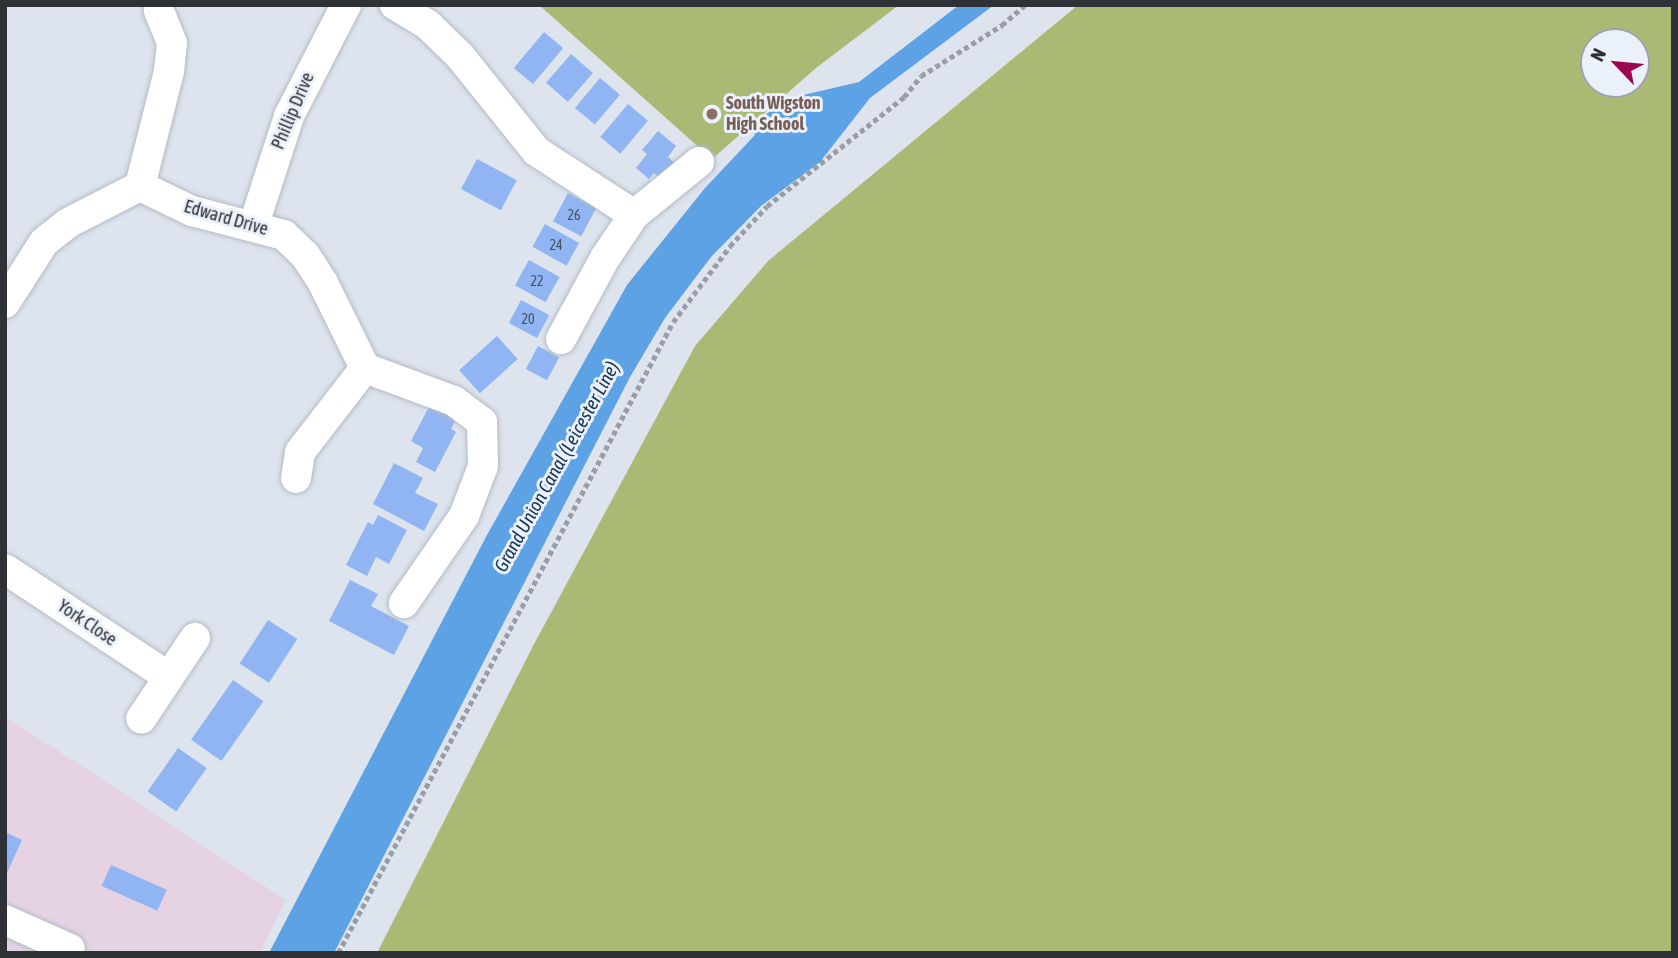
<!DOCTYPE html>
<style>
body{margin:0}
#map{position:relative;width:1678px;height:958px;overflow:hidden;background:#dde4ee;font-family:"Asap Condensed",sans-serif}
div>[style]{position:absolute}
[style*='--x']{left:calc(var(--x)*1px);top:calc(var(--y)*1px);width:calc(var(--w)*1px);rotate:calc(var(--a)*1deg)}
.industrial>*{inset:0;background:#e5d3e4}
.green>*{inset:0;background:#a9ba74}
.water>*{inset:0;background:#5ca2e4}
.building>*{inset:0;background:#90b5f2;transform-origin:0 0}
.path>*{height:4.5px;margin-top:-2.25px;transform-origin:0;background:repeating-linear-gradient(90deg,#999ea6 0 5px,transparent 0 8.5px)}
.roads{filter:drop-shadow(0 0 2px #b4bac4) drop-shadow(0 0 2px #b4bac4)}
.minor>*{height:30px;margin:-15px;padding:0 15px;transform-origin:15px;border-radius:15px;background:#fff}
.dots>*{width:19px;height:19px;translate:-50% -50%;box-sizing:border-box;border:4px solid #eaf1fb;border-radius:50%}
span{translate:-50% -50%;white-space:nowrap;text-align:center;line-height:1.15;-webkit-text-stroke:6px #eaf1fb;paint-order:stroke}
.number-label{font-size:14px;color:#465264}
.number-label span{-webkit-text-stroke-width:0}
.education-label{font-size:18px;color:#785e54;font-weight:700}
.left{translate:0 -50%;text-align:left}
.street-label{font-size:18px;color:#2e3135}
.water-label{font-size:19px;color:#173550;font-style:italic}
.frame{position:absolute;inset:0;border:7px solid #2e3135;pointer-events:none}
.north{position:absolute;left:1580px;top:28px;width:70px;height:70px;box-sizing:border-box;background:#eaf1fb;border:2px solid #9fa4ac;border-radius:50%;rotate:296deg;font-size:19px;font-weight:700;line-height:28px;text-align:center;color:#2e3135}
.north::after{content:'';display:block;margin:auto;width:24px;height:32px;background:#9c0753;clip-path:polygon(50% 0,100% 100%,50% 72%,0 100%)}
</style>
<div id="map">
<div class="industrial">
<div style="clip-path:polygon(5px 716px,286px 900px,260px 953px,5px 953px)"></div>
</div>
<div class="green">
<div style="clip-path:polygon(539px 5px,899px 5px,816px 68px,712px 159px)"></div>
<div style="clip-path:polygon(evenodd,1078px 5px,1673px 5px,1673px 953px,377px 953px,533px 646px,695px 346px,768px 261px,1078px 5px,1636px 42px,1636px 84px,1594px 84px,1594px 42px,1636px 42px)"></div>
</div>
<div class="water">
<div style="clip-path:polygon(959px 5px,994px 5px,870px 98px,820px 162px,761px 206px,711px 257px,665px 318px,630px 377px,334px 953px,269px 953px,487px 535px,627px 285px,705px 188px,754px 136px,764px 116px,786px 99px,859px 82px)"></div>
</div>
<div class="building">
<div style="left:544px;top:32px;width:25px;height:47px;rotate:40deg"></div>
<div style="left:571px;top:54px;width:29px;height:38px;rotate:41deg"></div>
<div style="left:600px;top:78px;width:26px;height:39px;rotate:40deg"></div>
<div style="left:628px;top:104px;width:26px;height:43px;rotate:40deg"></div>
<div style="clip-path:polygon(658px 131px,676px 146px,668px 157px,674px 162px,660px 179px,654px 173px,649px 179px,636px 168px,647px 154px,642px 150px)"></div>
<div style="left:477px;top:159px;width:45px;height:34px;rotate:28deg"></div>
<div style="left:568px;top:193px;width:32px;height:32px;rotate:28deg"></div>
<div style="left:545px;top:224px;width:39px;height:26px;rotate:29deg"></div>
<div style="left:529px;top:260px;width:35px;height:29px;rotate:29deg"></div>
<div style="left:521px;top:300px;width:32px;height:26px;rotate:28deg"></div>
<div style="left:497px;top:336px;width:31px;height:51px;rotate:48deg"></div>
<div style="left:538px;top:346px;width:24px;height:26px;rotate:28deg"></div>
<div style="clip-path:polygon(431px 403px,457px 417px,451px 429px,456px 432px,435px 472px,416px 462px,423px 448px,411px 441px)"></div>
<div style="clip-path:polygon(394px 463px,423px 478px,415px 493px,438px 504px,424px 531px,373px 504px)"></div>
<div style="clip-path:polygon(378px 515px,407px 530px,389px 564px,376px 557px,367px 576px,346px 565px,368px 522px,373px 525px)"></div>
<div style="clip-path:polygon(350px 580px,378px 594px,371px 606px,409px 626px,394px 655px,329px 621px)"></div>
<div style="left:268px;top:620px;width:35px;height:52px;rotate:33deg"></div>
<div style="left:233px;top:680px;width:37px;height:73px;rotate:35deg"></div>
<div style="left:178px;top:748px;width:35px;height:53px;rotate:35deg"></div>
<div style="clip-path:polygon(5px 832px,22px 840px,5px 877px)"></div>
<div style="left:111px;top:865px;width:61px;height:23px;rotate:24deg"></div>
</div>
<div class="path">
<div style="--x:338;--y:953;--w:714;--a:-62.04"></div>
<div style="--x:673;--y:322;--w:95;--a:-53.1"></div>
<div style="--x:730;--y:246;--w:54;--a:-47.2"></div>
<div style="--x:767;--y:206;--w:175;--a:-38.5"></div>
<div style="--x:904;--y:97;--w:27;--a:-51"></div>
<div style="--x:921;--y:76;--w:96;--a:-32.2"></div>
<div style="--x:1002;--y:25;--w:30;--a:-41"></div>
</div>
<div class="roads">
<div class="minor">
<div style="--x:395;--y:5;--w:39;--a:31"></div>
<div style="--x:428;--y:25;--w:45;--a:44.1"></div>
<div style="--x:460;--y:56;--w:122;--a:51.3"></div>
<div style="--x:536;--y:151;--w:117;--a:33.1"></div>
<div style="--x:140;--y:186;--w:119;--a:-75.8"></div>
<div style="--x:169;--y:71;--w:28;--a:-84"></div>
<div style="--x:172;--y:43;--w:35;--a:-112"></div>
<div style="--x:254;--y:224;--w:114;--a:-72"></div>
<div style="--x:289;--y:116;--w:125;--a:-62.8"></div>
<div style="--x:5;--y:303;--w:72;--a:-57.4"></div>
<div style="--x:44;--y:242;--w:31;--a:-38"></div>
<div style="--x:68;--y:223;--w:81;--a:-27.2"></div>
<div style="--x:140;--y:186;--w:58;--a:25.7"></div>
<div style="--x:192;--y:211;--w:95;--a:14.6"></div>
<div style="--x:284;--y:235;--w:29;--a:44"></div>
<div style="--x:305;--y:255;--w:33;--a:57"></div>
<div style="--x:323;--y:283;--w:95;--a:63.7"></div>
<div style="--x:561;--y:339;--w:92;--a:-61.5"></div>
<div style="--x:605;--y:258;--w:52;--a:-56"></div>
<div style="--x:634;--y:215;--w:84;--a:-39.2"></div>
<div style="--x:365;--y:368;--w:95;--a:20.3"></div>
<div style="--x:454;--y:401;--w:35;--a:37"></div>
<div style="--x:482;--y:422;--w:44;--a:88.7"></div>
<div style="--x:483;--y:466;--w:53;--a:110.8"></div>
<div style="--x:464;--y:516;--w:106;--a:124.6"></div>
<div style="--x:296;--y:478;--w:26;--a:-81"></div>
<div style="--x:300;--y:452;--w:106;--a:-52.3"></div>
<div style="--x:5;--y:569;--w:196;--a:33.4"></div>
<div style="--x:169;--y:677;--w:50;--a:123.7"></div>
<div style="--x:169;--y:677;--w:47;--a:-56.3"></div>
<div style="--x:5;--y:920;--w:71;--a:24"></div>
</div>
</div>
<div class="dots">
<div style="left:712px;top:114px;background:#8d6e63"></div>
</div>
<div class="number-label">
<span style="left:574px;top:215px">26</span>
<span style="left:556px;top:245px">24</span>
<span style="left:537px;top:281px">22</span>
<span style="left:528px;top:319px">20</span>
</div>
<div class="education-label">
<span class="left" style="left:726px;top:114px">South Wigston<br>High School</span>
</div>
<div class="street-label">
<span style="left:293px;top:111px;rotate:-67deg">Phillip Drive</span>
<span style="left:226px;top:218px;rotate:16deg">Edward Drive</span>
<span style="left:87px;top:623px;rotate:34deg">York Close</span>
</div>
<div class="water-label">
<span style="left:557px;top:467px;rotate:-61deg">Grand Union Canal (Leicester Line)</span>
</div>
<div class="frame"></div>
<div class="north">N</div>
</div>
